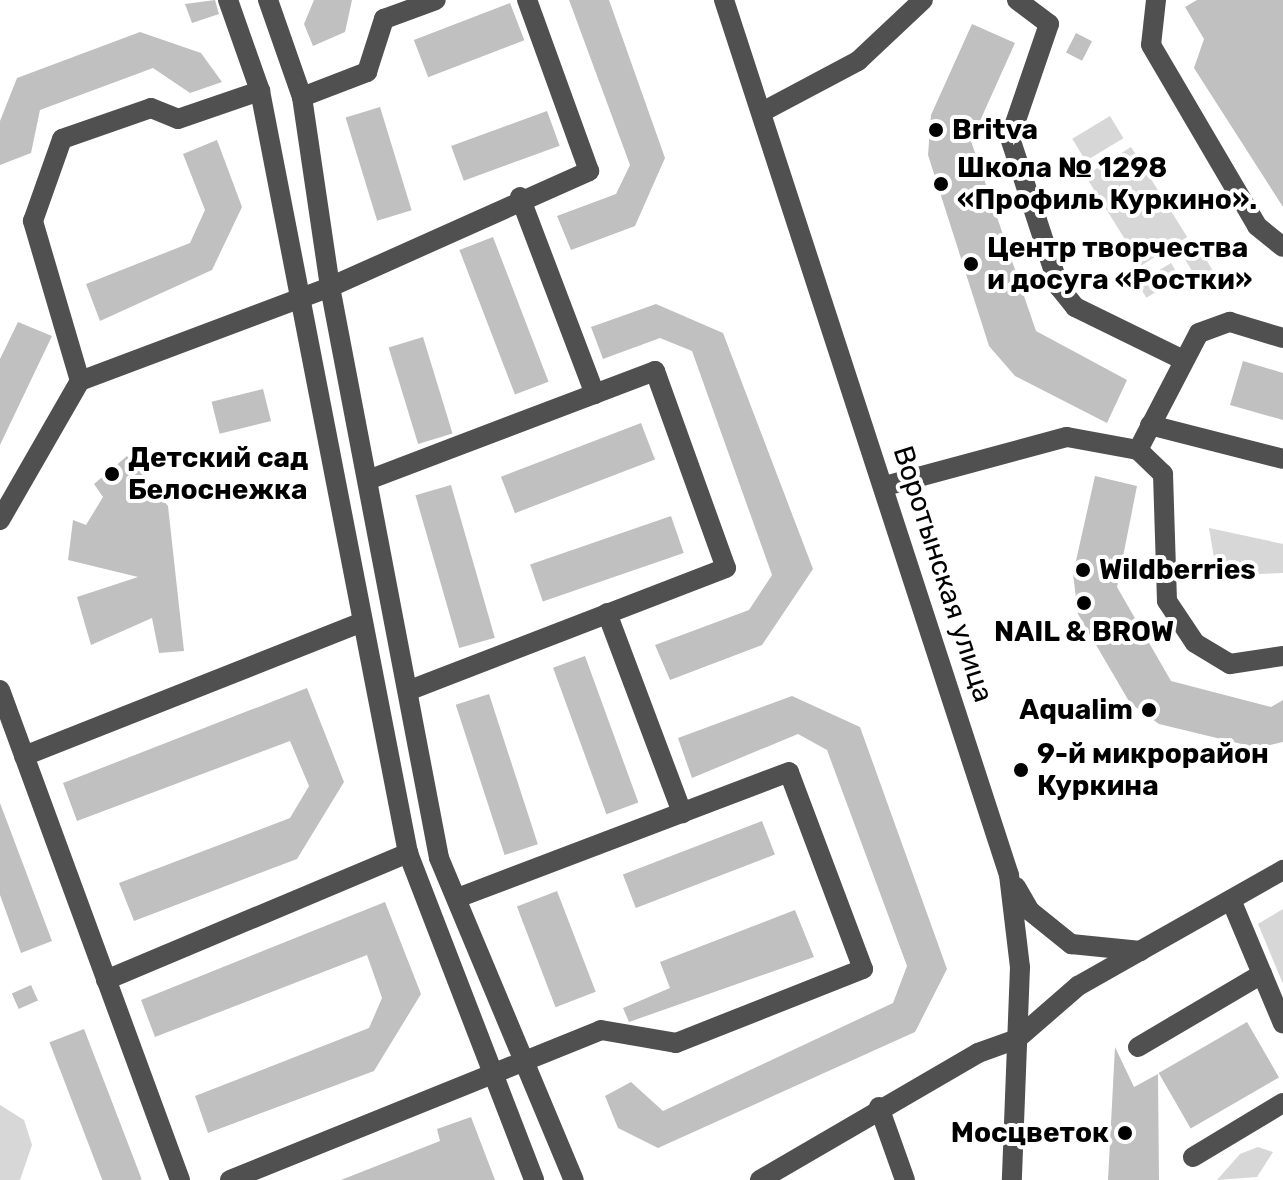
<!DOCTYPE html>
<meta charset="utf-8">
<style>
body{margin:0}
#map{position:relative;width:1283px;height:1180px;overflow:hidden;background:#fff;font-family:Rubik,sans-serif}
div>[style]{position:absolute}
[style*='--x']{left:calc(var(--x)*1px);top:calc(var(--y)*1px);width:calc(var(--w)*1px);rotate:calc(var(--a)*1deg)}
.green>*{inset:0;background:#d7d7d7;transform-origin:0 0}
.building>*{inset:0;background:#c0c0c0;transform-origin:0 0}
.minor>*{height:20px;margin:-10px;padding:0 10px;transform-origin:10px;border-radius:10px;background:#505050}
.dots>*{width:22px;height:22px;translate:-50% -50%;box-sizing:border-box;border:4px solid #fff;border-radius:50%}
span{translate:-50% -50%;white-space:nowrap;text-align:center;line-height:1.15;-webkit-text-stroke:8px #fff;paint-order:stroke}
.poi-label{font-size:28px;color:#000;font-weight:700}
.left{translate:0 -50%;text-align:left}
.right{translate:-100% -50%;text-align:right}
.street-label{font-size:28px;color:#000}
</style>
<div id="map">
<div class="green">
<div style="left:1110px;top:116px;width:26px;height:44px;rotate:59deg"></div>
<div style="left:1131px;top:147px;width:106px;height:54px;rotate:58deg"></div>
<div style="left:1198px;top:246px;width:39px;height:18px;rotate:59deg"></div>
<div style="left:1171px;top:263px;width:17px;height:39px;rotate:59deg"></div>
<div style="clip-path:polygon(1209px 528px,1283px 544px,1283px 573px,1232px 575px,1214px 558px)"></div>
<div style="clip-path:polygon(1283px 909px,1283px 984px,1258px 924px)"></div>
<div style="clip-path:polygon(0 1105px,24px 1120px,32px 1145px,20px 1180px,0 1180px)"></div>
<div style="clip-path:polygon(1258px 1147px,1273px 1152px,1257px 1177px,1217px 1180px,1240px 1154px)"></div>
</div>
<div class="building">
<div style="clip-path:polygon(215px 0,219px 14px,192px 23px,185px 4px)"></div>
<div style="clip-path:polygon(314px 0,352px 0,345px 32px,313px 46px,304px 24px)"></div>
<div style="clip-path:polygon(569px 0,609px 0,665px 158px,635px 226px,571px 250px,557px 216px,616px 194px,630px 165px)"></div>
<div style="clip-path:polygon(1197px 0,1283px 0,1283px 207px,1194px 68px,1204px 39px,1185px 7px)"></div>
<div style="left:510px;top:3px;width:40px;height:103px;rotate:69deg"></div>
<div style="clip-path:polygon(972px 24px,1015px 43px,971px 141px,1036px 331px,1127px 380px,1107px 423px,1015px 376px,989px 346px,928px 155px,931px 115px)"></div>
<div style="clip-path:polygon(140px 32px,201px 53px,222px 82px,190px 93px,153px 68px,40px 110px,31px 153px,0 165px,0 121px,17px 78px)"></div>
<div style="left:1076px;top:33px;width:18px;height:22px;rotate:27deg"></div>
<div style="left:380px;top:107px;width:108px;height:36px;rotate:73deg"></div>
<div style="left:547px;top:111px;width:37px;height:102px;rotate:70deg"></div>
<div style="clip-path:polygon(217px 140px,242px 207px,212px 270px,100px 321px,86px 284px,190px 243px,205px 210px,183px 154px)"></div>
<div style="left:493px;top:237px;width:155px;height:36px;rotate:69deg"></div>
<div style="clip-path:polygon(656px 304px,723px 333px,813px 569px,762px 645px,670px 680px,655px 645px,749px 610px,772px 575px,692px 351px,660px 338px,603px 359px,591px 327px)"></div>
<div style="clip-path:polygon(18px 322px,52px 336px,0 445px,0 359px)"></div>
<div style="left:423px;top:337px;width:101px;height:36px;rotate:73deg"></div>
<div style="clip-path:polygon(1243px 361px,1283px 373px,1283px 420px,1230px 405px)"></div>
<div style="left:263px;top:389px;width:33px;height:53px;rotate:76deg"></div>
<div style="left:641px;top:423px;width:39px;height:150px;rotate:69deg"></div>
<div style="clip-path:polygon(127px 456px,168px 506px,184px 651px,159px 653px,152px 618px,91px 645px,77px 597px,138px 577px,68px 560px,73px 520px,86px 525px,103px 497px,94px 484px)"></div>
<div style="clip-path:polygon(1095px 476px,1137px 486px,1117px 587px,1171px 681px,1271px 707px,1283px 700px,1283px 742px,1258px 748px,1159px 724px,1130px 703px,1078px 614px,1073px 574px)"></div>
<div style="left:451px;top:485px;width:159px;height:37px;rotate:74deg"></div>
<div style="left:671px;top:516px;width:39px;height:149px;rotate:71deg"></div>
<div style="left:585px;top:656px;width:156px;height:34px;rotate:70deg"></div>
<div style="clip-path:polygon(307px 688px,344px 782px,297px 859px,134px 921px,119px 883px,290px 818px,309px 786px,290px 741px,77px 821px,63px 783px)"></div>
<div style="left:489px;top:694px;width:158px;height:35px;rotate:72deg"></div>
<div style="clip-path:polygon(792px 696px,860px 727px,947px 969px,915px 1032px,658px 1148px,618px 1128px,605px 1096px,631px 1082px,663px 1111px,893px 1003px,907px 966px,827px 750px,798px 734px,692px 778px,678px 738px)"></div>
<div style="clip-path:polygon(0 803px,52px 941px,21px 953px,0 895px)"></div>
<div style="left:762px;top:821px;width:36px;height:149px;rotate:69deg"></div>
<div style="left:557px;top:891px;width:108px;height:43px;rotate:69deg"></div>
<div style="clip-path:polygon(385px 902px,421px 994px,374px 1071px,208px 1133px,195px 1096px,369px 1028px,382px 998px,367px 955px,155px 1037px,141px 1000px)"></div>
<div style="clip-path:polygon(795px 910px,814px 957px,629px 1022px,623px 1008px,670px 988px,660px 962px)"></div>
<div style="left:31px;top:985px;width:17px;height:21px;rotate:66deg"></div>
<div style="left:1247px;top:1022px;width:64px;height:102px;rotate:60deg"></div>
<div style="left:84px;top:1029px;width:161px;height:37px;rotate:69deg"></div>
<div style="clip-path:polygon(1115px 1047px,1134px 1087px,1158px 1074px,1159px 1180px,1108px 1180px)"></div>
<div style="clip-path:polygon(471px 1117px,495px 1180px,341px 1180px,440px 1141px,437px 1129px)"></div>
</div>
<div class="minor">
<div style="--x:228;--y:0;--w:96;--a:70.6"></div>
<div style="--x:260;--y:91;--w:776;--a:79.01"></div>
<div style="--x:408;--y:853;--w:350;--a:68.9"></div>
<div style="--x:268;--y:0;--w:103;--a:70.7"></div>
<div style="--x:302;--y:97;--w:192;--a:81.6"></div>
<div style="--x:330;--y:287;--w:581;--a:79.19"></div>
<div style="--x:439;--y:858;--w:349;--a:67.3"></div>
<div style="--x:724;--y:0;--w:920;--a:71.96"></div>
<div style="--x:1009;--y:875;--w:93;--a:83.2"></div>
<div style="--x:1020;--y:967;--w:213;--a:92.2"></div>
<div style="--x:1017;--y:0;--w:40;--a:37"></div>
<div style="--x:1049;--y:24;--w:120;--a:108.9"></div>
<div style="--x:1010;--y:138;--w:157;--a:71.8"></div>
<div style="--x:1059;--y:287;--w:26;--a:51"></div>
<div style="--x:1075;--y:307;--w:120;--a:26.1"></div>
<div style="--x:1156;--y:0;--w:45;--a:96.3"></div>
<div style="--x:1151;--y:45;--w:210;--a:59.6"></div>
<div style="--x:1257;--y:226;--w:33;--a:39"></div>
<div style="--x:302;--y:97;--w:70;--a:-21"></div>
<div style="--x:367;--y:72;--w:56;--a:-72.2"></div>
<div style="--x:384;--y:19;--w:55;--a:-20.1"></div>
<div style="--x:762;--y:112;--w:109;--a:-28"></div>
<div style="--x:858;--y:61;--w:89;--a:-43.2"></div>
<div style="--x:520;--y:197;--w:211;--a:69.2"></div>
<div style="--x:80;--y:381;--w:267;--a:-20.6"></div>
<div style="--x:330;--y:287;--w:284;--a:-24.1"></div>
<div style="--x:589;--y:171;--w:182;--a:-109.9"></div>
<div style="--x:1150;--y:425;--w:137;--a:14.3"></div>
<div style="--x:1138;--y:450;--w:132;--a:-62.5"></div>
<div style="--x:1199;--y:333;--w:33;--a:-20"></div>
<div style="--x:1230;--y:322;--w:55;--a:16.8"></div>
<div style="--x:368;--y:480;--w:307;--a:-20.8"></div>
<div style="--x:655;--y:371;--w:209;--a:70.2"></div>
<div style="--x:726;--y:568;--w:337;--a:158.9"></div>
<div style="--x:885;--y:486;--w:188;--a:-15.1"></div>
<div style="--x:1067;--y:437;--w:72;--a:10.4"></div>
<div style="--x:1138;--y:450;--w:35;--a:44"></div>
<div style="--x:1163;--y:474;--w:127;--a:88.2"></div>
<div style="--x:1167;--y:601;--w:50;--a:56.3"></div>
<div style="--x:1195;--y:643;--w:41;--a:31"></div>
<div style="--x:1230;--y:664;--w:54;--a:-8.6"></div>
<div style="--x:0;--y:520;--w:160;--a:-60.1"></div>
<div style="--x:80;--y:381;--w:167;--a:-106.4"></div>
<div style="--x:33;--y:221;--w:87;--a:-70.5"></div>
<div style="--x:62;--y:139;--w:94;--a:-19.2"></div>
<div style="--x:151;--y:108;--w:29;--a:22"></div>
<div style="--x:178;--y:119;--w:87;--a:-18.9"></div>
<div style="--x:607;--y:613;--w:214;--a:69.4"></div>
<div style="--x:0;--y:690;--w:522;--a:69.83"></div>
<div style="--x:24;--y:756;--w:364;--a:-21.6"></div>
<div style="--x:1016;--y:887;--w:28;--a:60"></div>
<div style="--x:1030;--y:911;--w:53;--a:38.8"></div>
<div style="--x:1071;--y:944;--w:70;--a:5.7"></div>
<div style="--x:1231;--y:900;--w:134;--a:67.2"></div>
<div style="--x:106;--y:980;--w:328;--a:-22.8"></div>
<div style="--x:1138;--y:1047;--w:144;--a:-30.5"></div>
<div style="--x:879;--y:1107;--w:77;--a:70.4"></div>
<div style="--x:1193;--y:1157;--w:105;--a:-31"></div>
<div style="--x:230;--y:1180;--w:400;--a:-22"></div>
<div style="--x:601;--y:1030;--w:76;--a:9.8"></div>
<div style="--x:676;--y:1043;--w:201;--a:-21.6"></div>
<div style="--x:863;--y:969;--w:210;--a:-110.6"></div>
<div style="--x:789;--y:772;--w:352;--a:159.2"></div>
<div style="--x:760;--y:1180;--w:252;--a:-30.2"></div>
<div style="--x:978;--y:1053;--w:41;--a:-19.7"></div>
<div style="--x:1017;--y:1039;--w:81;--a:-41"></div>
<div style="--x:1078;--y:986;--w:236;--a:-29.5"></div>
</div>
<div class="dots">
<div style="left:936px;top:130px;background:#000"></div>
<div style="left:941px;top:184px;background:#000"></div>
<div style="left:971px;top:264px;background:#000"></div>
<div style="left:112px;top:474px;background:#000"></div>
<div style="left:1083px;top:570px;background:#000"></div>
<div style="left:1084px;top:603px;background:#000"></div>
<div style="left:1149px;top:710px;background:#000"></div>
<div style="left:1021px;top:770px;background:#000"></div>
<div style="left:1125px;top:1133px;background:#000"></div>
</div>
<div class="poi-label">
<span class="left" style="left:952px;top:130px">Britva</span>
<span class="left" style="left:957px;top:184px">Школа № 1298<br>«Профиль Куркино».</span>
<span class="left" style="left:987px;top:264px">Центр творчества<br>и досуга «Ростки»</span>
<span class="left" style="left:128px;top:474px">Детский сад<br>Белоснежка</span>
<span class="left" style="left:1099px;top:570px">Wildberries</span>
<span style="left:1084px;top:632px">NAIL &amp; BROW</span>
<span class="right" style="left:1133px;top:710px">Aqualim</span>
<span class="left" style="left:1037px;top:770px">9-й микрорайон<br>Куркина</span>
<span class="right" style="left:1109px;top:1133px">Мосцветок</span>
</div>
<div class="street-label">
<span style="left:943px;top:574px;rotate:72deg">Воротынская улица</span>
</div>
</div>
